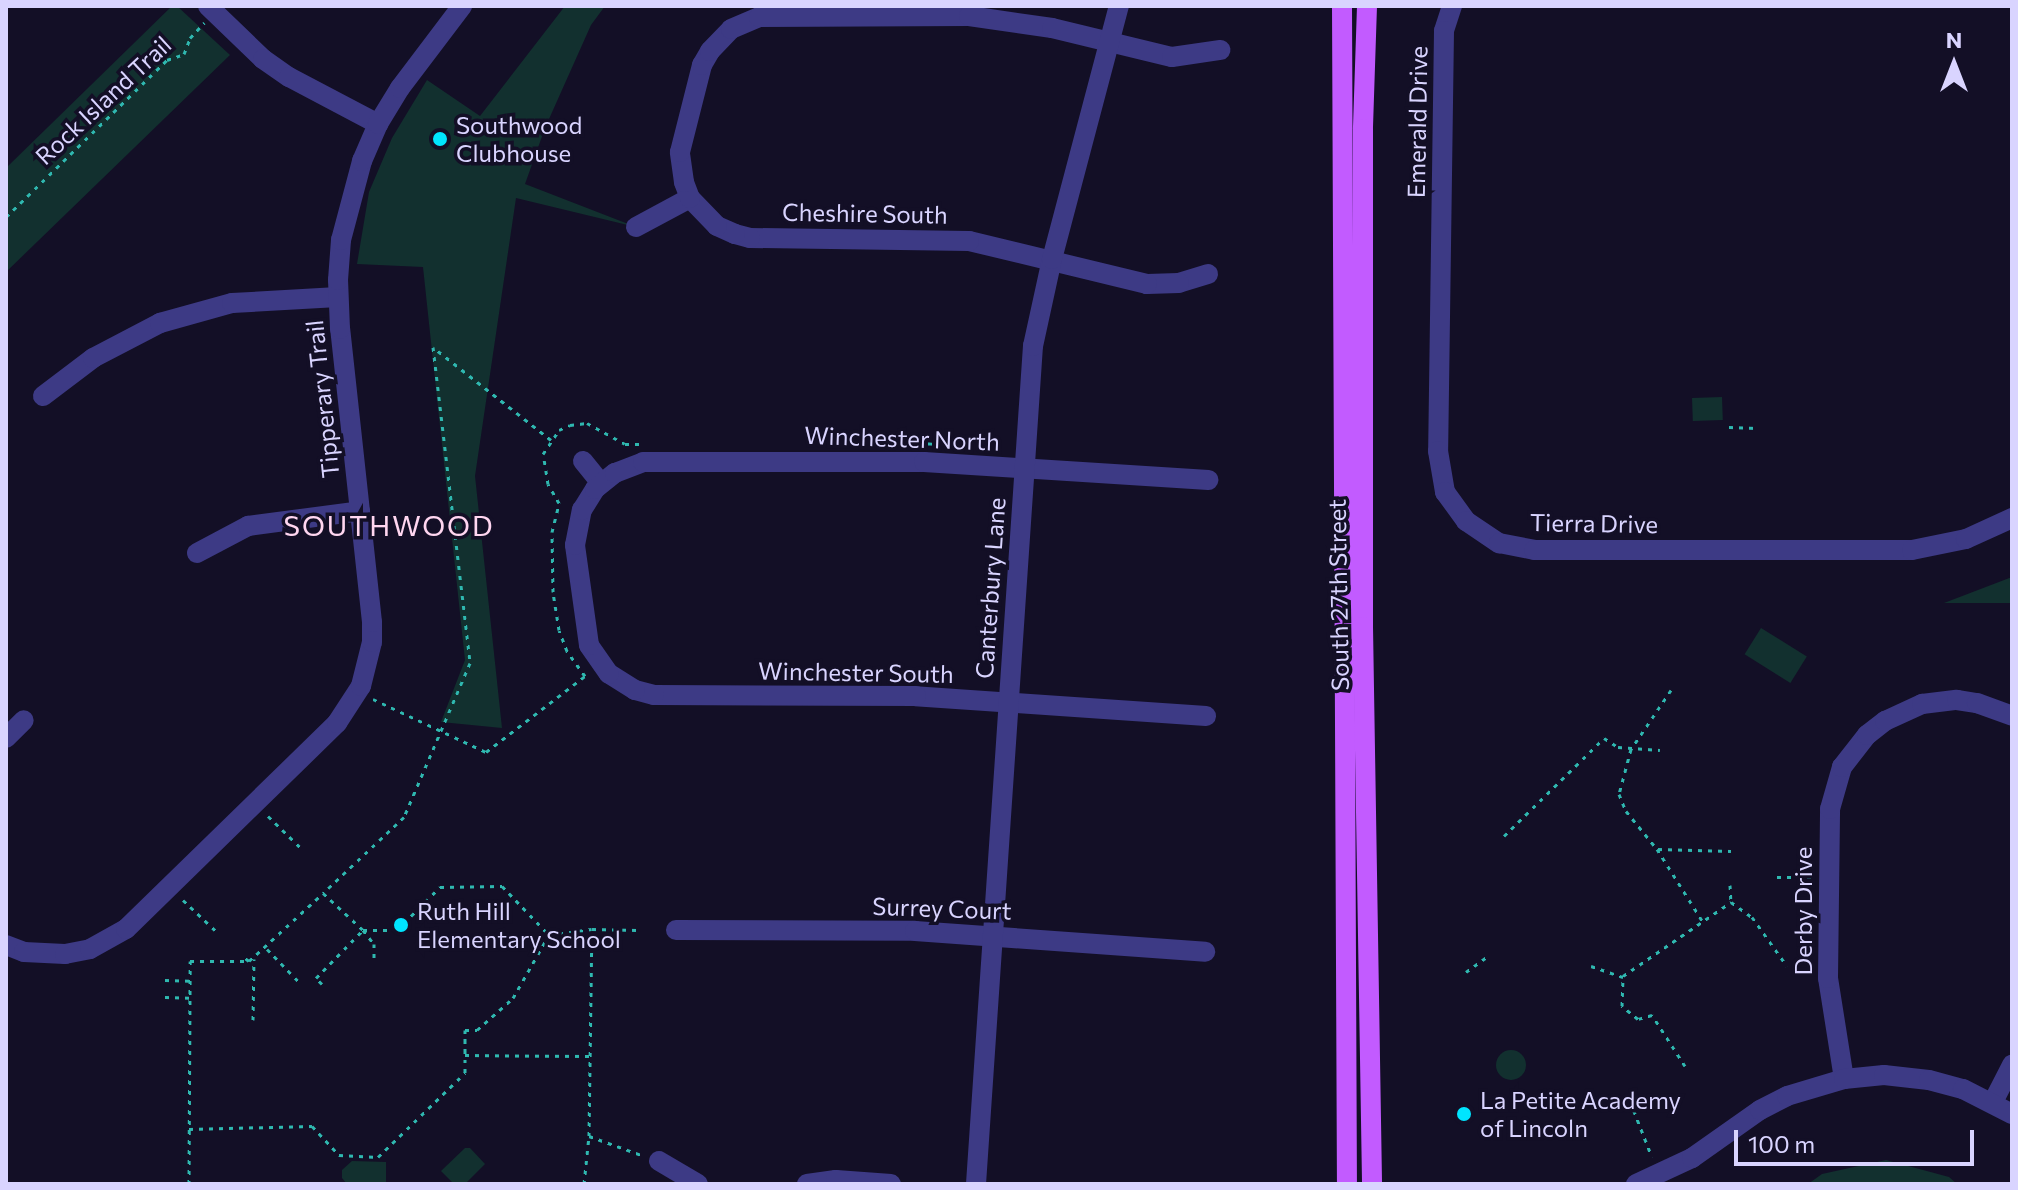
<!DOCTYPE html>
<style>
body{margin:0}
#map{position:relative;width:2018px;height:1190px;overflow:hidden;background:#130f26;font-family:Commissioner,sans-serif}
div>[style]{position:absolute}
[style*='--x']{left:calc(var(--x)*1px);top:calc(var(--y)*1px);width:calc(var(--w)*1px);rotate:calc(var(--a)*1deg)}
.green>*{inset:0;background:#12302f;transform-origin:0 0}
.round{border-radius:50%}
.path>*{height:3px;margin-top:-1.5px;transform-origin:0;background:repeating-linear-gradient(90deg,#2fb8b0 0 4px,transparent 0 10px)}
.minor>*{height:20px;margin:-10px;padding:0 10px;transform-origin:10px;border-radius:10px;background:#3d3a85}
.major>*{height:20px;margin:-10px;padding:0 10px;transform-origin:10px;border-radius:10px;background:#c25bff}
.dots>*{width:22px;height:22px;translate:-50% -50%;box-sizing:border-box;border:4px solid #130f26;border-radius:50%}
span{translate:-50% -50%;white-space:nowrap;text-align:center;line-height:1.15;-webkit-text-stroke:7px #130f26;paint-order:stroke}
.street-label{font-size:24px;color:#d9d4ff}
.poi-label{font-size:24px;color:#d9d4ff}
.left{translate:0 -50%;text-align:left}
.quarter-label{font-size:28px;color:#ffd6f0;letter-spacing:2px}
.frame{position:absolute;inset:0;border:8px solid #d9d4ff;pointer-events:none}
.north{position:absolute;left:1914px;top:24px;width:80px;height:80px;-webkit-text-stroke:6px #130f26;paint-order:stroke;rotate:0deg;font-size:22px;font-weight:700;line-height:32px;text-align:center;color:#d9d4ff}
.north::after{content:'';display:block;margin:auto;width:28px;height:36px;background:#d9d4ff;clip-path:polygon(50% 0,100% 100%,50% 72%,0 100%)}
.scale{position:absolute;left:1734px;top:1130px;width:240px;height:36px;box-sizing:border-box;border:4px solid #d9d4ff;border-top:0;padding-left:10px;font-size:24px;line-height:28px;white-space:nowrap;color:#d9d4ff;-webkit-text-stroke:6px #130f26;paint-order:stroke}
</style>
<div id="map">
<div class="green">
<div style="clip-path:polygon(172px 6px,177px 6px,230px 55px,6px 272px,6px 168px)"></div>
<div style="clip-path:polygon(565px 6px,605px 6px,591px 25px,545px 128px,525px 184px,636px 227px,516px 198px,475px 476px,502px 728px,441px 722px,465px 660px,423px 267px,357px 264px,369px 192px,392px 138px,427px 80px,480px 116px)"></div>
<div style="left:1722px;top:397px;width:23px;height:30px;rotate:88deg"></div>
<div style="clip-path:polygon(2012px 577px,2012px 603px,1944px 603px)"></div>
<div style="left:1761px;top:628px;width:54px;height:31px;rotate:32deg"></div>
<div class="round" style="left:1496px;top:1050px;width:30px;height:30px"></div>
<div style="clip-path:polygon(465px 1148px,470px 1148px,485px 1164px,465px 1184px,454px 1184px,441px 1171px)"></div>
<div style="clip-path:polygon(1886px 1160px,1949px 1177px,1957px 1184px,1808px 1184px,1822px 1174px)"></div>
<div style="clip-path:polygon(352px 1161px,386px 1162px,386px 1184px,347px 1184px,342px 1178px,342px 1170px)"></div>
</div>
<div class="path">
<div style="--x:2011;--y:22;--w:1;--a:-45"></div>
<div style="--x:6;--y:217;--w:225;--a:-44.3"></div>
<div style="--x:167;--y:60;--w:18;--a:-19"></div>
<div style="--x:184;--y:54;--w:17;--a:-69"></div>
<div style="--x:190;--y:38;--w:21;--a:-47"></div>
<div style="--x:1729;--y:427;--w:28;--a:2"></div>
<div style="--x:551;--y:440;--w:150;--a:-141.8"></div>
<div style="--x:433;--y:347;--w:318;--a:83.3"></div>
<div style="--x:470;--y:663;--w:168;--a:113.2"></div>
<div style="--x:404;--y:817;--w:111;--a:136.8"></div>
<div style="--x:323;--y:893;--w:54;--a:42.8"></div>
<div style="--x:363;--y:930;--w:34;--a:0"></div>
<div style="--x:397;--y:930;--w:61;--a:-45"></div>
<div style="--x:440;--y:887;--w:62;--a:-0.9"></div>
<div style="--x:502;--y:886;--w:68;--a:46.2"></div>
<div style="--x:549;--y:935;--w:43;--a:-7.9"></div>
<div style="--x:592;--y:929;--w:45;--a:1.3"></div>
<div style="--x:848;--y:442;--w:108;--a:1.1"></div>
<div style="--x:1671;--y:690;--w:71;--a:124.1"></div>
<div style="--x:1631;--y:749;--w:47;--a:104.9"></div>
<div style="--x:1619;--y:794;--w:18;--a:68"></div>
<div style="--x:1626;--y:811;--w:49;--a:50.8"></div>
<div style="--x:1657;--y:849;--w:86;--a:57.8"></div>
<div style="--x:373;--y:699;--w:125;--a:25.1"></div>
<div style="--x:486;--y:752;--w:125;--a:-37.5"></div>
<div style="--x:585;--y:676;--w:31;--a:-126"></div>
<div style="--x:567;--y:651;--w:22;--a:-111"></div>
<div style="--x:559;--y:630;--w:38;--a:-99"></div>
<div style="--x:553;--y:592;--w:60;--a:-91"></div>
<div style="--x:552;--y:532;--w:30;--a:-76"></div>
<div style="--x:559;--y:503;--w:22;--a:-120"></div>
<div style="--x:548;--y:484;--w:30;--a:-99"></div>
<div style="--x:543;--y:454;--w:29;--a:-56"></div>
<div style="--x:559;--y:430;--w:12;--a:-24"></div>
<div style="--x:570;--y:425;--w:17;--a:-7"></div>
<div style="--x:587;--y:423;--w:43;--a:28.9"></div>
<div style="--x:625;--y:444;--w:15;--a:0"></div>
<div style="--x:268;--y:816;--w:49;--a:44.2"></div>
<div style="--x:1504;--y:836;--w:140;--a:-44.4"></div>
<div style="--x:1604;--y:738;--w:17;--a:33"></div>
<div style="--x:1618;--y:747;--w:42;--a:4.1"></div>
<div style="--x:1658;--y:849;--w:73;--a:1.6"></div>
<div style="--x:1777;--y:877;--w:36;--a:0"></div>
<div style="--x:1730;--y:885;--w:17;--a:87"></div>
<div style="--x:183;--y:900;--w:48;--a:43.3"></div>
<div style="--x:267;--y:949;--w:45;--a:45.9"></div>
<div style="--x:249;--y:961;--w:99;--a:-42.5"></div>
<div style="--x:1591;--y:966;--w:34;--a:19"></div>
<div style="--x:1466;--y:972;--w:26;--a:-36"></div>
<div style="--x:165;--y:980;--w:25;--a:2"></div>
<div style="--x:322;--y:984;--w:8;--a:-135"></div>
<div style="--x:316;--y:978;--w:67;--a:-45.6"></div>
<div style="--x:363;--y:930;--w:18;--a:52"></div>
<div style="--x:374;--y:944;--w:15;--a:90"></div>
<div style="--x:165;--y:997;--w:25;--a:2"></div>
<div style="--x:253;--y:1020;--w:61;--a:-89.1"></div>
<div style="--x:465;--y:1055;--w:124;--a:0.5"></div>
<div style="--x:1685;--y:1066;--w:61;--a:-122.9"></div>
<div style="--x:1652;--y:1015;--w:15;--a:164"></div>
<div style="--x:1638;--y:1019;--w:21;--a:-141"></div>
<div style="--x:1622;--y:1006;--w:30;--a:-88"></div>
<div style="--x:1623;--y:976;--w:131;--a:-34.4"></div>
<div style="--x:1731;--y:902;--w:26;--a:36"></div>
<div style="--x:1752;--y:917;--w:60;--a:54.5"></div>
<div style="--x:1630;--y:1101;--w:60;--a:68.6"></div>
<div style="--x:189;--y:1129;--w:123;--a:-1.4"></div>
<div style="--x:312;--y:1126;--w:40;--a:47"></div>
<div style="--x:339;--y:1155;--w:39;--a:3"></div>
<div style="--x:378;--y:1157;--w:121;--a:-44"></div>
<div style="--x:465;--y:1073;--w:43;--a:-90"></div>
<div style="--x:465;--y:1030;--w:12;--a:0"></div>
<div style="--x:477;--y:1030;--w:48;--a:-41.6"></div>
<div style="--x:513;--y:998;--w:73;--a:-60.3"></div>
<div style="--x:589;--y:1136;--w:59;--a:20"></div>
<div style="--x:189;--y:1184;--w:223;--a:-89.7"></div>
<div style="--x:190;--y:961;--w:59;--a:0"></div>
<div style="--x:249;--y:961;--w:5;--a:-143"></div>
<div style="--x:584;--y:1184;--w:48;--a:-84.1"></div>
<div style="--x:589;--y:1136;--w:207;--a:-89.2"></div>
</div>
<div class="minor">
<div style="--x:208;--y:6;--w:76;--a:43.9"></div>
<div style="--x:263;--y:59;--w:32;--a:35"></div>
<div style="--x:289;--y:77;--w:101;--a:27.8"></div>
<div style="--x:1452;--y:6;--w:26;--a:108"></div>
<div style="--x:1444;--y:31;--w:420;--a:90.8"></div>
<div style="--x:1438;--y:451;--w:42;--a:80.3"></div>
<div style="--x:1445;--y:492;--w:36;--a:54"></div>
<div style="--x:1466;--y:521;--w:40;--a:34"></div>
<div style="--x:1499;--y:543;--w:36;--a:11"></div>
<div style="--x:1534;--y:550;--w:378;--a:0"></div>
<div style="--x:1912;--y:550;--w:55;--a:-11.5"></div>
<div style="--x:1966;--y:539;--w:51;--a:-24.5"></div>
<div style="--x:636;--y:227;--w:61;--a:-28.2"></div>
<div style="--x:1208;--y:274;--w:30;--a:163"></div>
<div style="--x:1179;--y:283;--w:32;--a:178"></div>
<div style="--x:1147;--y:284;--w:183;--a:-166.4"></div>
<div style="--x:969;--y:241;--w:219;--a:-179.2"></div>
<div style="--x:750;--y:238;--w:16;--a:-165"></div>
<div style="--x:735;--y:234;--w:20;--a:-156"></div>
<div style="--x:717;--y:226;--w:39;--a:-134"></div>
<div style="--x:690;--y:198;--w:17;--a:-111"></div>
<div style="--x:684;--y:182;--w:30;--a:-98"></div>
<div style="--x:680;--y:152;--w:90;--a:-75.8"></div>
<div style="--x:702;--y:65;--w:16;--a:-60"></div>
<div style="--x:710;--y:51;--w:30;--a:-46"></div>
<div style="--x:731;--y:29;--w:30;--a:-23"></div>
<div style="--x:759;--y:17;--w:210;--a:-0.3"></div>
<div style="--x:969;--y:16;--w:84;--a:8.2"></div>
<div style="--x:1052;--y:28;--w:123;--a:13.6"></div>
<div style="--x:1172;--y:57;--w:49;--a:-8.3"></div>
<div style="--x:43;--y:396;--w:63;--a:-37.2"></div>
<div style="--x:93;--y:358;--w:76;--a:-27.6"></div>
<div style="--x:160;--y:323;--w:75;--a:-15.5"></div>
<div style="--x:232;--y:303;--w:106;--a:-3.2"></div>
<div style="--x:583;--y:461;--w:28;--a:51"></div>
<div style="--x:197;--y:553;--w:58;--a:-27.9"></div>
<div style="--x:248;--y:526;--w:113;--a:-7.6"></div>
<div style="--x:1206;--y:716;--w:291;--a:-176.1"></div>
<div style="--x:916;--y:696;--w:262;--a:-179.8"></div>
<div style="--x:654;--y:695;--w:20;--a:-165"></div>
<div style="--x:635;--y:690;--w:31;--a:-148"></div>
<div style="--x:609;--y:674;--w:35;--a:-125"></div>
<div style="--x:589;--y:645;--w:101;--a:-98"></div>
<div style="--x:575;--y:545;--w:36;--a:-79"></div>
<div style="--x:582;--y:510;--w:25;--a:-58"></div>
<div style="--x:595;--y:489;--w:26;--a:-39"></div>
<div style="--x:615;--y:473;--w:30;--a:-21"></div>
<div style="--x:643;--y:462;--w:281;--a:0"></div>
<div style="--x:924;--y:462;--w:285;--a:3.6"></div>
<div style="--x:6;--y:738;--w:25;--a:-45"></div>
<div style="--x:676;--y:930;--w:239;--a:0.2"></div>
<div style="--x:915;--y:931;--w:291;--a:4.1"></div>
<div style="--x:6;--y:945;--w:19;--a:21"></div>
<div style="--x:24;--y:952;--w:41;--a:2.8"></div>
<div style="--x:65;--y:954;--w:25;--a:-11"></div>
<div style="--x:90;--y:949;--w:41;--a:-29.1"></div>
<div style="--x:126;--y:929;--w:295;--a:-44.3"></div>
<div style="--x:337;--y:723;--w:44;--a:-57"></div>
<div style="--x:361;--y:686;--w:45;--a:-76"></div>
<div style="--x:372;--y:642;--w:20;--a:-90"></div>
<div style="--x:372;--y:622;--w:295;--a:-96.2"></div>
<div style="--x:340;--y:329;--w:49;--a:-92.3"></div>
<div style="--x:338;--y:280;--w:40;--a:-85.7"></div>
<div style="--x:341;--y:240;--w:82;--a:-75.1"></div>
<div style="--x:362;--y:161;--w:40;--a:-66.6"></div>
<div style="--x:378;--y:124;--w:42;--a:-58.6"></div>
<div style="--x:400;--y:88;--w:103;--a:-52.9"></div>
<div style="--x:1844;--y:1079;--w:102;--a:-99"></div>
<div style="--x:1828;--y:978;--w:169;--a:-89.3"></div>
<div style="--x:1830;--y:809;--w:44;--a:-74.1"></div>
<div style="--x:1842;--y:767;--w:41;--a:-52"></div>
<div style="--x:1867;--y:735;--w:23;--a:-38"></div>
<div style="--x:1885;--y:721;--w:41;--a:-24.7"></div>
<div style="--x:1922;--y:704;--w:35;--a:-7"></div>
<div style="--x:1957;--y:700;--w:20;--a:9"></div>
<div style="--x:1977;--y:703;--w:37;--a:20"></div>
<div style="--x:1993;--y:1102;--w:42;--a:-62.8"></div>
<div style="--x:659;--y:1161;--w:45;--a:30.5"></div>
<div style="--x:807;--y:1184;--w:29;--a:-8"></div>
<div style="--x:836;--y:1180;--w:55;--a:4.2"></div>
<div style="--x:976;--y:1184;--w:840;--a:-86.11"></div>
<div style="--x:1033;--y:346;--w:89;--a:-77.7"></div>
<div style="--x:1052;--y:259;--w:262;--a:-75.2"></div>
<div style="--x:1636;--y:1184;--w:62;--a:-24.9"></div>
<div style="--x:1692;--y:1158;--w:83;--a:-35.2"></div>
<div style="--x:1760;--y:1110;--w:30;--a:-27"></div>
<div style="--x:1787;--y:1096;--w:59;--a:-16.6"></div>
<div style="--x:1844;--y:1079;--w:40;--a:-5.7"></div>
<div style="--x:1884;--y:1075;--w:45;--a:6.3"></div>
<div style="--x:1929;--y:1080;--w:35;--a:15"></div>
<div style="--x:1963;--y:1089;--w:55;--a:27"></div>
</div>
<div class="major">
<div style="--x:1342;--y:6;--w:1178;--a:89.76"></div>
<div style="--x:1367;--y:6;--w:123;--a:91.9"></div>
<div style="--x:1363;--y:129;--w:498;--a:90"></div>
<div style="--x:1363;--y:627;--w:557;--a:89.07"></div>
</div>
<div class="dots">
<div style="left:440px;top:139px;background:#00e5ff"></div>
<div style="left:401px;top:925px;background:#00e5ff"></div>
<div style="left:1464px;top:1114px;background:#00e5ff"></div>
</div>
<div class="street-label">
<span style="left:103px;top:100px;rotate:-43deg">Rock Island Trail</span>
<span style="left:1417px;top:122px;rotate:-89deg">Emerald Drive</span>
<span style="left:865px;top:213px;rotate:1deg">Cheshire South</span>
<span style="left:322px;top:399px;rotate:-96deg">Tipperary Trail</span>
<span style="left:902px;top:438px;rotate:2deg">Winchester North</span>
<span style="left:1594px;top:523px;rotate:1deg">Tierra Drive</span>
<span style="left:990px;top:588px;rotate:-86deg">Canterbury Lane</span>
<span style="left:1338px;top:595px;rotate:-91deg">South 27th Street</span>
<span style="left:856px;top:672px;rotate:1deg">Winchester South</span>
<span style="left:942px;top:908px;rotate:2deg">Surrey Court</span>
<span style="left:1803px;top:911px;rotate:-90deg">Derby Drive</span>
</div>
<div class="poi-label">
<span class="left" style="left:456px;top:139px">Southwood<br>Clubhouse</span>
<span class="left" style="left:417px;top:925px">Ruth Hill<br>Elementary School</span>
<span class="left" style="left:1480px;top:1114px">La Petite Academy<br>of Lincoln</span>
</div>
<div class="quarter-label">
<span style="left:389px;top:525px">SOUTHWOOD</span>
</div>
<div class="frame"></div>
<div class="north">N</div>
<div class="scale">100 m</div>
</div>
